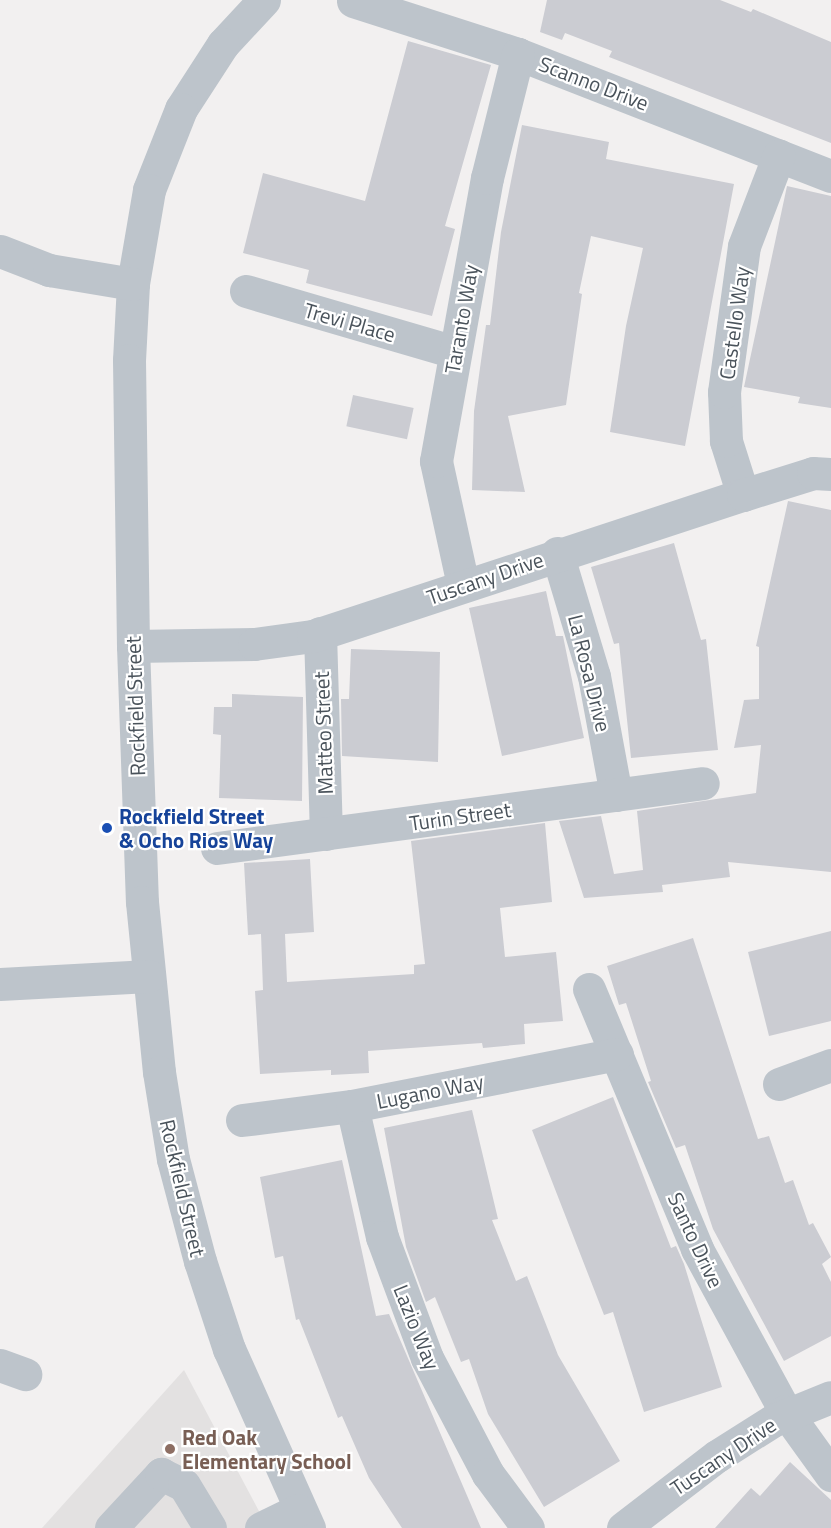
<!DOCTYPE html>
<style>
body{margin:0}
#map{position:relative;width:831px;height:1528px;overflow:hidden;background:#f2f0f0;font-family:"Titillium Web",sans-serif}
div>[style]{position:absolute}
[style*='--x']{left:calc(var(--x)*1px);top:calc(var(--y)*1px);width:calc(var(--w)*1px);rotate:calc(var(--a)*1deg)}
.education>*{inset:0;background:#e3e1e1}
.building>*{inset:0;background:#cbccd2;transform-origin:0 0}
.minor>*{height:33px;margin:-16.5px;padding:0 16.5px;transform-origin:16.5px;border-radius:16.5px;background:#bdc4cb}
.dots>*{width:16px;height:16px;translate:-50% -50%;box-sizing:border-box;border:3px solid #fff;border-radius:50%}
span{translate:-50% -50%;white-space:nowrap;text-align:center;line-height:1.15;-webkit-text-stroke:4.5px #fff;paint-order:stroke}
.street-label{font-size:21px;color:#4a535b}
.transit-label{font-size:21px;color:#164399;font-weight:700}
.left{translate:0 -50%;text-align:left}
.education-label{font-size:21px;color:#785e54;font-weight:700}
</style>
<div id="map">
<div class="education">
<div style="clip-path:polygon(184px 1370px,268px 1528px,42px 1528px)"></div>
</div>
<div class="building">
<div style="clip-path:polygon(547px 0,720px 0,751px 12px,753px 9px,831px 42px,831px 143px,609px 57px,612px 51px,565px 33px,562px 40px,540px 32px)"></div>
<div style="clip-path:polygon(408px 41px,491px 65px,445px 226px,455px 229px,432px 316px,306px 283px,309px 270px,243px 253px,263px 173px,365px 201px)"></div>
<div style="clip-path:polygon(522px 125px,609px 142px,606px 159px,734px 184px,685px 446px,610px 432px,626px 326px,643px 248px,591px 236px,579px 293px,582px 294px,566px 405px,508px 416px,525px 492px,472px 490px,474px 411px,486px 325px,490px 325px,501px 232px)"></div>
<div style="clip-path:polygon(787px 186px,831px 196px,831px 408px,798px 403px,800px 397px,744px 387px)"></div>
<div style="left:353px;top:395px;width:62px;height:32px;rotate:12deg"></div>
<div style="clip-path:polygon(788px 501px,831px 510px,831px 872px,728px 862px,730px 877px,662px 885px,663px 892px,584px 898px,559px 821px,601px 816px,614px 874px,643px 870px,637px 811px,756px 793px,761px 745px,734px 748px,744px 700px,759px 699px,759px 647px,756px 646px)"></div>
<div style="clip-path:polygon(674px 543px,701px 640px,706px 639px,718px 750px,631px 758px,619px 643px,614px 644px,591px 567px)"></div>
<div style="clip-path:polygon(546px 591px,556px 636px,563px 636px,584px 738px,502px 756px,469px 608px)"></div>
<div style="clip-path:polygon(351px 649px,440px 652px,438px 762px,342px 756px,341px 699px,349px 699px)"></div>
<div style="clip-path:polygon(232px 694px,303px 697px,302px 801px,219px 798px,221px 735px,213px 734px,214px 707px,232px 707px)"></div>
<div style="clip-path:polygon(545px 823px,552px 902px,500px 908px,505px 957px,556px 952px,563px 1021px,524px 1024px,525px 1044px,483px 1048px,482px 1043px,368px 1051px,369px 1073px,331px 1075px,331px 1070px,260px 1074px,255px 991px,263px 990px,261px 934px,248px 935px,244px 863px,310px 859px,314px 932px,285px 934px,287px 982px,414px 974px,414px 965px,425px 964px,411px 841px)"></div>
<div style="clip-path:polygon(831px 931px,831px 1021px,769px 1036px,748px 952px)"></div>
<div style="clip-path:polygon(693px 938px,758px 1139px,769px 1136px,785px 1183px,793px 1180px,809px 1225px,813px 1223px,831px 1257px,822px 1264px,831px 1282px,831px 1336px,784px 1361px,713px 1229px,685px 1145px,676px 1148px,648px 1082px,651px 1081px,626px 1003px,619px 1005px,607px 966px)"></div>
<div style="clip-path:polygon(613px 1097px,671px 1248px,676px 1246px,684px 1264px,722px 1387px,644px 1412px,613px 1312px,604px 1315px,532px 1130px)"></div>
<div style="clip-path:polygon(472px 1110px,498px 1219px,492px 1220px,516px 1281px,527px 1276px,558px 1355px,620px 1461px,544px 1507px,488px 1414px,469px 1359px,461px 1362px,435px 1297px,426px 1302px,406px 1247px,384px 1128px)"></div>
<div style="clip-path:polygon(342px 1160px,376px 1316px,389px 1314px,481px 1528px,402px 1528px,369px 1478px,342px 1416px,338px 1418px,299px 1319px,296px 1320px,283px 1256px,275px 1258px,260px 1177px)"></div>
<div style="clip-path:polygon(790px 1462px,831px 1500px,831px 1528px,715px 1528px,751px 1488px,760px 1496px)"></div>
</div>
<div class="minor">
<div style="--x:264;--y:0;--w:60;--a:133"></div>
<div style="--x:223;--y:44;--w:77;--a:122.9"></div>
<div style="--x:181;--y:109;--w:87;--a:111.6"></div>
<div style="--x:149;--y:190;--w:95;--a:99.7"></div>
<div style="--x:133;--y:284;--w:76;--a:93"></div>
<div style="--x:129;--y:360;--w:286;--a:89.2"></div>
<div style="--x:133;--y:646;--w:256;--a:88"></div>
<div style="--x:142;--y:902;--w:171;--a:84.3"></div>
<div style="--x:159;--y:1072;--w:88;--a:80.9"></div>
<div style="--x:173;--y:1159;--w:106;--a:75.2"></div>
<div style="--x:200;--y:1261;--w:93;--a:71.8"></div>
<div style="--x:229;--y:1349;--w:196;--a:65.9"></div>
<div style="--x:353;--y:1;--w:173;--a:17.8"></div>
<div style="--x:518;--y:54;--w:336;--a:21.3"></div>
<div style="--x:0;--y:251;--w:53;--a:21.2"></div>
<div style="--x:49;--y:270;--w:85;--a:9.5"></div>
<div style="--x:246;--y:291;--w:217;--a:16.3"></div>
<div style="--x:743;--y:495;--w:57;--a:-107.5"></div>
<div style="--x:726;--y:441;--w:49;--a:-92.3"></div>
<div style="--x:724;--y:392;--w:147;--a:-82.2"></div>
<div style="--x:744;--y:246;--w:97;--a:-69"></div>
<div style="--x:557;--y:553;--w:128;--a:73.3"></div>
<div style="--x:594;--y:676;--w:121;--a:79.5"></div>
<div style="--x:463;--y:585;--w:127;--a:-102.3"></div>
<div style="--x:436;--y:461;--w:288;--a:-79.8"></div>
<div style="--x:487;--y:178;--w:128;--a:-76"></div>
<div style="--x:320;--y:633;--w:201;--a:88.3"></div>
<div style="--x:133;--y:646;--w:121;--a:-0.9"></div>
<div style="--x:254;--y:644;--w:60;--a:-7.7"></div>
<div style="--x:313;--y:636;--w:453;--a:-18.2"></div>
<div style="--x:743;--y:495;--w:73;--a:-17.4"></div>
<div style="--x:813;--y:473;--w:18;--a:3"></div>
<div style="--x:217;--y:848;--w:490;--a:-7.6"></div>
<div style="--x:0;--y:984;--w:149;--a:-3.1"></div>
<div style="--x:589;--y:989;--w:282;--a:67.4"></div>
<div style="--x:697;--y:1249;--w:184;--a:61.5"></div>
<div style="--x:785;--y:1411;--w:79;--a:54.3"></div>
<div style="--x:779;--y:1084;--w:55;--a:-20.1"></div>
<div style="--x:352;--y:1106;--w:134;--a:77.1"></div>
<div style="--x:382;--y:1237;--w:129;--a:69.6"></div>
<div style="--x:427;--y:1358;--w:131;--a:62.3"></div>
<div style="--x:488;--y:1474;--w:67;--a:53.5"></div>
<div style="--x:242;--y:1120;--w:111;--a:-7.3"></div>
<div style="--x:352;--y:1106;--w:270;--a:-11.1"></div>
<div style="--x:0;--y:1365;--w:27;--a:20"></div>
<div style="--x:111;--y:1528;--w:74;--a:-47.2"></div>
<div style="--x:161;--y:1474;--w:25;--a:26"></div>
<div style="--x:184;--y:1485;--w:50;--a:58.8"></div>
<div style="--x:261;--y:1528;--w:41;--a:-25.9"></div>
<div style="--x:623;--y:1528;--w:118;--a:-37.5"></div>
<div style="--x:717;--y:1456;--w:67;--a:-32.3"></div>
<div style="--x:774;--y:1420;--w:61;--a:-22"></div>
</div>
<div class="dots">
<div style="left:107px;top:828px;background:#1a4fb4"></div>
<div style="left:170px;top:1449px;background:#8d6e63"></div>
</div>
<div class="street-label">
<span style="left:594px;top:83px;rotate:21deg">Scanno Drive</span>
<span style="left:461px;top:319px;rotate:-80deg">Taranto Way</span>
<span style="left:350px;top:322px;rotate:16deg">Trevi Place</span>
<span style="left:734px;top:323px;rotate:-82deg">Castello Way</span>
<span style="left:485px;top:578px;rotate:-19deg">Tuscany Drive</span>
<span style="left:590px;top:673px;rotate:76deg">La Rosa Drive</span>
<span style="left:135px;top:706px;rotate:-92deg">Rockfield Street</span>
<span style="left:323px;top:733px;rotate:-92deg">Matteo Street</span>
<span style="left:460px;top:816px;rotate:-8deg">Turin Street</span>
<span style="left:430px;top:1091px;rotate:-11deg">Lugano Way</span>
<span style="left:183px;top:1188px;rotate:77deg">Rockfield Street</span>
<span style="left:696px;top:1240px;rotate:65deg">Santo Drive</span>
<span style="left:417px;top:1327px;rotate:68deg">Lazio Way</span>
<span style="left:723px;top:1456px;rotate:-34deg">Tuscany Drive</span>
</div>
<div class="transit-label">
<span class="left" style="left:119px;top:828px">Rockfield Street<br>&amp; Ocho Rios Way</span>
</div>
<div class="education-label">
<span class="left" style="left:182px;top:1449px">Red Oak<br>Elementary School</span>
</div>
</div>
